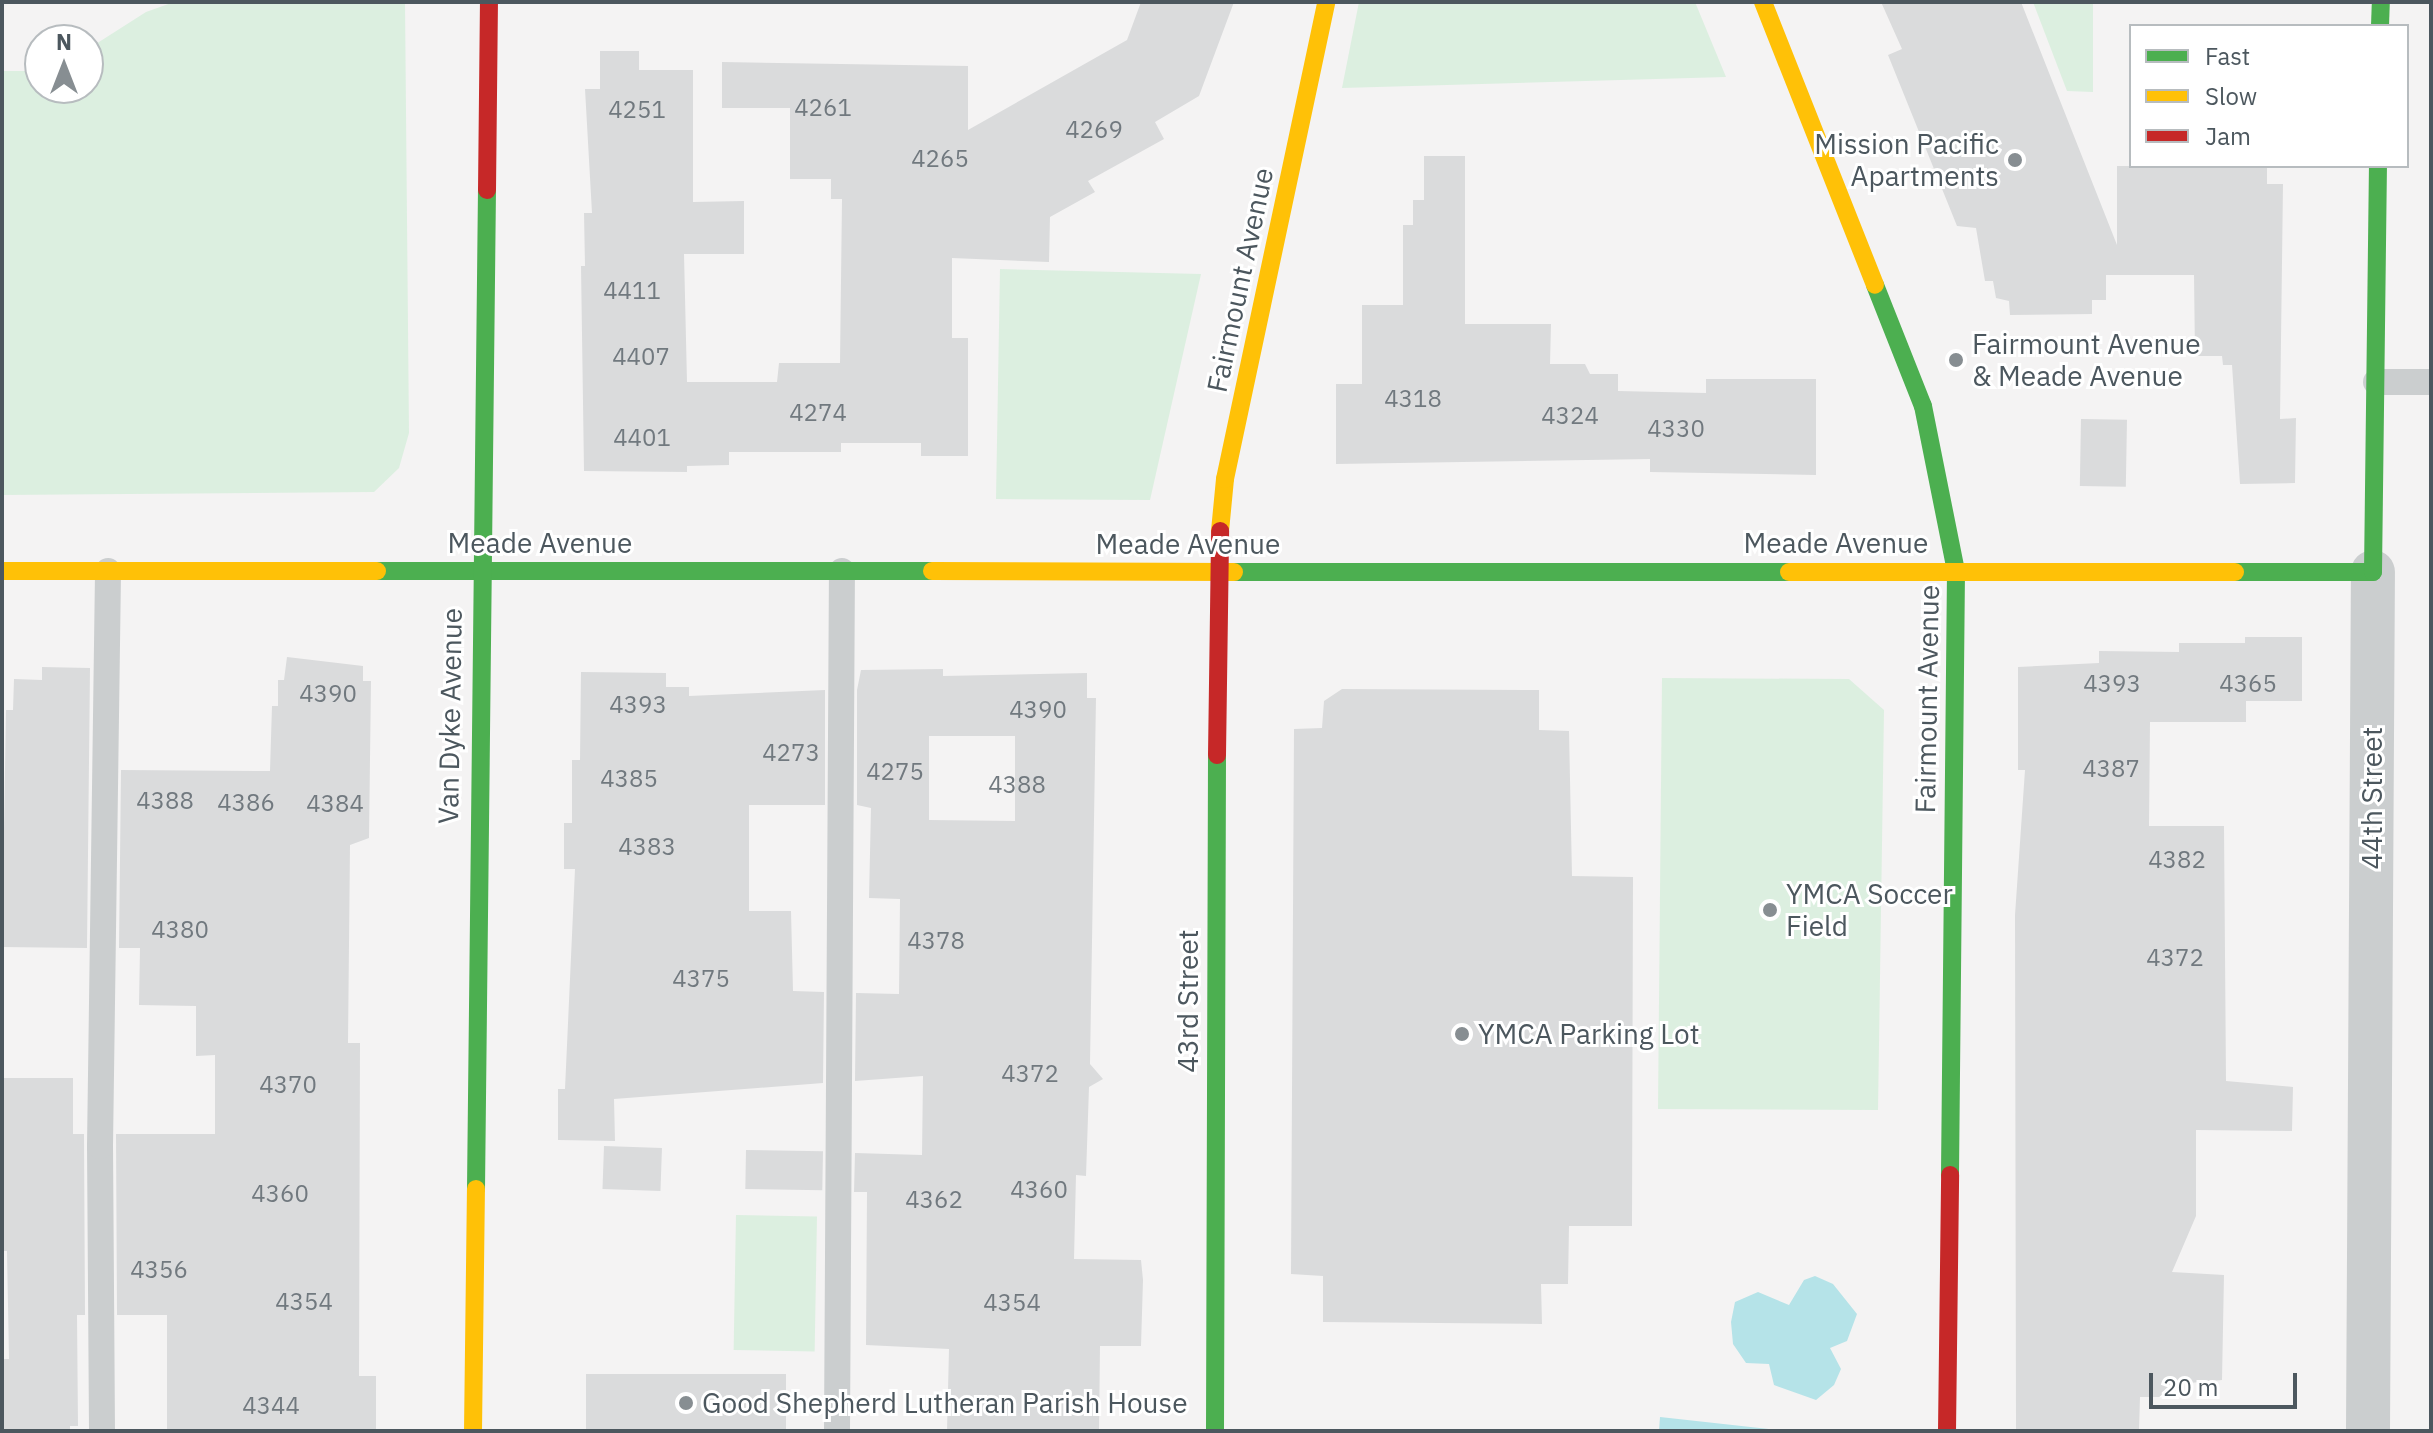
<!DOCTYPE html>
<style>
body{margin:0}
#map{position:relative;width:2433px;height:1433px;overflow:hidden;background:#f4f3f3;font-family:"IBM Plex Sans",sans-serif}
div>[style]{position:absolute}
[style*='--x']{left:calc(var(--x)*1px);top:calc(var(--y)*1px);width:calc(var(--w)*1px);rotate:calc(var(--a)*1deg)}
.green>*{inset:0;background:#dcefe0;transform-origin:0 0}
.water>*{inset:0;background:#b5e3e8}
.building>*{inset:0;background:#dadbdc;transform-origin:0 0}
.lane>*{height:26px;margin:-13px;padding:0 13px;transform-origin:13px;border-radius:13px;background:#cbcecf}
.street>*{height:44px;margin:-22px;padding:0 22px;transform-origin:22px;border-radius:22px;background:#cbcecf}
.fast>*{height:18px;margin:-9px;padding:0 9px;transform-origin:9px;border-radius:9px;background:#4caf50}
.slow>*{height:18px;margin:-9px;padding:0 9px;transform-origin:9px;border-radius:9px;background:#ffc107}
.jam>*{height:18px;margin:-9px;padding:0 9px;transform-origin:9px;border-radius:9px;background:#c62828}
.dots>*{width:22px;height:22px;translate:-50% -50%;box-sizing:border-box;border:4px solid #fff;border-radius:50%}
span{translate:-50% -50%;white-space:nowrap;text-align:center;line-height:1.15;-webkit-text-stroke:6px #fff;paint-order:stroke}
.number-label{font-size:24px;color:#71797f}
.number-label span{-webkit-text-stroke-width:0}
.poi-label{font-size:28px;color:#4c575e}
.right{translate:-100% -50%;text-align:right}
.left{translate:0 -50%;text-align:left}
.street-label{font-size:28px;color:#4c575e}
.frame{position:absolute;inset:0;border:4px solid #4c575e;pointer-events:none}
.legend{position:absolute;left:2129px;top:24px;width:280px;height:144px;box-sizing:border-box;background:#fff;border:2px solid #b7bcbf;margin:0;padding:10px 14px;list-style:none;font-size:24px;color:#4c575e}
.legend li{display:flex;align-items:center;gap:16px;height:40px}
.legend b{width:40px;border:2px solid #b7bcbf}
.north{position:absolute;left:24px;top:24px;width:80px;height:80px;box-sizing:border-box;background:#fff;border:2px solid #b7bcbf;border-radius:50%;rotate:0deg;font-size:22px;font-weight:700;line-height:32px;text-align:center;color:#4c575e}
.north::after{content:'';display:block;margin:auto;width:28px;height:36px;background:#878e92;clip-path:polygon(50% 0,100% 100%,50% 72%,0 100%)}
.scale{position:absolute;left:2149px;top:1373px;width:148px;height:36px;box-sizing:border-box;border:4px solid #4c575e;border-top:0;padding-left:10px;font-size:24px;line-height:28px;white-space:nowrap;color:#4c575e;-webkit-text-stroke:6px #fff;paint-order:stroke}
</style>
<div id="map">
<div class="green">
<div style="clip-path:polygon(174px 2px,405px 2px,409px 433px,399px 468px,374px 492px,2px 495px,2px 71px,40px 71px,40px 88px,88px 88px,88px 49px,146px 12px)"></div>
<div style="clip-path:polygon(1359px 2px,1695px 2px,1726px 77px,1342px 88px)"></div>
<div style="clip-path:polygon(2033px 2px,2093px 2px,2093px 92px,2067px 91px)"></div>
<div style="clip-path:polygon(1000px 269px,1201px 274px,1150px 500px,996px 499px)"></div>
<div style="clip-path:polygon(1662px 678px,1849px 679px,1884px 710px,1878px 1110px,1658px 1109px)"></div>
<div style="left:736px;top:1215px;width:81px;height:135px;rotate:1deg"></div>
</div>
<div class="water">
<div style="clip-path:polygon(1815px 1276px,1833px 1284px,1857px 1314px,1847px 1341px,1830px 1348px,1841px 1369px,1834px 1385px,1816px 1400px,1774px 1385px,1769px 1364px,1746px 1363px,1733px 1344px,1731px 1322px,1735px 1302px,1758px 1292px,1789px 1305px,1804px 1280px)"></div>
<div style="clip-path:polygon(1660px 1417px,1786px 1431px,1659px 1431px)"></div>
</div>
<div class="building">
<div style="clip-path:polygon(1141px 2px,1234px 2px,1199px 96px,1155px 122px,1164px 139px,1088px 181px,1095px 192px,1050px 217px,1049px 262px,952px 258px,952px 338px,968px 338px,968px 456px,921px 456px,921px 443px,841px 443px,841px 452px,729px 452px,729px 465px,687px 466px,687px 472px,584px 471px,581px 266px,585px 266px,584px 213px,592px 213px,585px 89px,600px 89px,600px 51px,639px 51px,639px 70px,693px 70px,693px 202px,744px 201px,744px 254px,684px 254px,687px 382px,777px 382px,779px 363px,840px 363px,842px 199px,831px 199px,831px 179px,790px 179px,790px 108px,722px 108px,722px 62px,968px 66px,968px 130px,1127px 40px)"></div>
<div style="clip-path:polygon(1881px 2px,2021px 2px,2117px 245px,2117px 166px,2267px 166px,2267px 184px,2283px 184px,2280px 419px,2296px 418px,2295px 483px,2240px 484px,2232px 365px,2223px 365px,2222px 356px,2195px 356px,2194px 275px,2106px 275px,2106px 300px,2092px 300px,2092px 314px,2010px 315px,2009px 301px,1996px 298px,1993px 281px,1985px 281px,1976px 228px,1957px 226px,1888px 55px,1902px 49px)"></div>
<div style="clip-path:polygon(1424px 156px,1465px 156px,1465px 324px,1551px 324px,1550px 364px,1585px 364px,1590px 374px,1618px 374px,1618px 391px,1706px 393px,1706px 379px,1816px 379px,1816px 475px,1650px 472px,1650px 459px,1336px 464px,1336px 384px,1362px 384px,1362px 305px,1403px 305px,1403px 225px,1413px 225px,1413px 200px,1424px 200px)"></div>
<div style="left:2081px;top:419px;width:46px;height:67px;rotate:1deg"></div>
<div style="clip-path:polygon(2245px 637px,2302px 637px,2302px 701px,2246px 701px,2246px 722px,2150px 722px,2149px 826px,2224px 826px,2226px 1081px,2293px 1087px,2292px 1131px,2196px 1130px,2196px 1216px,2172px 1272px,2224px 1275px,2222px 1380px,2168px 1385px,2168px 1397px,2140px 1397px,2139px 1431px,2016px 1431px,2015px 915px,2025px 770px,2018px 770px,2018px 667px,2099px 663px,2099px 651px,2179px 652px,2179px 643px,2245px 643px)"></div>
<div style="clip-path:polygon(287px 657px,363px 666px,363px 681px,371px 681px,369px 838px,350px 845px,348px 1043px,360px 1043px,359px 1376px,376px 1376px,376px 1431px,167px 1431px,167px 1315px,117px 1315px,116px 1134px,215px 1134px,215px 1055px,196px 1056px,196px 1006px,139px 1005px,140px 948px,119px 948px,121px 770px,270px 771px,272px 706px,278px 706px,278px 680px,284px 680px)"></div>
<div style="clip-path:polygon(42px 667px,90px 668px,87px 948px,2px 947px,6px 710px,13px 710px,14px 679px,42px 680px)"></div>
<div style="clip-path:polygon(evenodd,943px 669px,943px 676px,1087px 673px,1087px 698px,1096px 698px,1090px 1064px,1103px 1079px,1089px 1087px,1086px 1176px,1076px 1175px,1074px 1259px,1141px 1260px,1143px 1280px,1141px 1346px,1100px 1346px,1099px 1431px,947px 1431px,949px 1349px,866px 1345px,867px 1192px,854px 1192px,855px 1153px,922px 1155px,923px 1076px,855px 1081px,856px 993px,899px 994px,900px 899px,869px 898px,871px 808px,857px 805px,857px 690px,861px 670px,943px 669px,929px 736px,1015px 736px,1015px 821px,929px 820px,929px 736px)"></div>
<div style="clip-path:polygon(581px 672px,666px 673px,666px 687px,689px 687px,689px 696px,825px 690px,825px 805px,749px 805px,749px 911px,791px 911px,793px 991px,824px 992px,823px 1083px,614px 1099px,615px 1141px,558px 1140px,558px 1089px,565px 1089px,575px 869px,564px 869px,564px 823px,572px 823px,572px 760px,580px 760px)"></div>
<div style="clip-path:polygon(1342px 689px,1539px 690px,1539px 730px,1569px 731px,1572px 876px,1633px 877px,1632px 1226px,1569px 1226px,1568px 1284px,1541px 1284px,1542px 1324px,1323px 1322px,1323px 1276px,1291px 1274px,1294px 729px,1322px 728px,1324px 701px)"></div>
<div style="clip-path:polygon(2px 1078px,73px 1078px,73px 1134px,84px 1134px,85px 1315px,77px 1315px,78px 1426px,70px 1426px,70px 1431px,2px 1431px,3px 1359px,9px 1359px,7px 1251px,2px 1251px)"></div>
<div style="left:604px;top:1146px;width:58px;height:43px;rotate:2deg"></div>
<div style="left:746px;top:1150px;width:77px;height:39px;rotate:1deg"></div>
<div style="left:586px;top:1374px;width:200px;height:57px"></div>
</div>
<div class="lane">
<div style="--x:2376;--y:382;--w:55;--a:0"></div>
<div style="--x:102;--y:1431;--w:285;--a:-90.4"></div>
<div style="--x:100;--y:1146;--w:575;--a:-89.2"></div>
<div style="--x:837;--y:1431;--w:860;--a:-89.67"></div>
</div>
<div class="street">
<div style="--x:2368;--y:1431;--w:859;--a:-89.67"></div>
</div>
<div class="fast">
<div style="--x:2380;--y:26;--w:24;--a:-88"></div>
<div style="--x:1875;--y:285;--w:130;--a:68.4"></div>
<div style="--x:1923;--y:406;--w:168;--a:78.7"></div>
<div style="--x:1956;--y:571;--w:604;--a:90.57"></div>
<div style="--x:377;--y:571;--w:555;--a:0"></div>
<div style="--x:1234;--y:572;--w:555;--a:0"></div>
<div style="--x:2235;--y:572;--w:138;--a:0"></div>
<div style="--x:2373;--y:572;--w:406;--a:-89.3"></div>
<div style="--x:476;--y:1189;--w:999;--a:-89.37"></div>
<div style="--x:1215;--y:1431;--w:676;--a:-89.83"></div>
</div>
<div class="slow">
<div style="--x:1763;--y:2;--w:304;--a:68.4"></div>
<div style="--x:1220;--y:531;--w:52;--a:-84.5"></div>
<div style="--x:1225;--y:479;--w:488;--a:-78"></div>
<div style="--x:2;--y:571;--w:375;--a:0"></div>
<div style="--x:932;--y:571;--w:302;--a:0.2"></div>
<div style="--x:1789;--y:572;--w:446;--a:0"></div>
<div style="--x:473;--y:1431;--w:242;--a:-89.3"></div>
</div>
<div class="jam">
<div style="--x:487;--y:190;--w:188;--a:-89.4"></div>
<div style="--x:1217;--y:755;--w:224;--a:-89.2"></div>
<div style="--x:1947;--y:1431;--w:256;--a:-89.3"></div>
</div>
<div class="dots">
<div style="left:2015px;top:160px;background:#878e92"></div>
<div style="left:1956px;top:360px;background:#878e92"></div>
<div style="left:1770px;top:910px;background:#878e92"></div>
<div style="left:1462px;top:1034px;background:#878e92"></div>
<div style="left:686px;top:1403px;background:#878e92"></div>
</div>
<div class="number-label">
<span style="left:823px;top:108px">4261</span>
<span style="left:637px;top:110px">4251</span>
<span style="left:1094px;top:130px">4269</span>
<span style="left:940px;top:159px">4265</span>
<span style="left:632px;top:291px">4411</span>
<span style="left:641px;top:357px">4407</span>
<span style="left:1413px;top:399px">4318</span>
<span style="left:818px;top:413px">4274</span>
<span style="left:1570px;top:416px">4324</span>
<span style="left:1676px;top:429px">4330</span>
<span style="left:642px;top:438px">4401</span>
<span style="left:2112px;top:684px">4393</span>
<span style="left:2248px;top:684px">4365</span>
<span style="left:328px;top:694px">4390</span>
<span style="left:638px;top:705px">4393</span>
<span style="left:1038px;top:710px">4390</span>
<span style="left:791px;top:753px">4273</span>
<span style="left:2111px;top:769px">4387</span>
<span style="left:895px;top:772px">4275</span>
<span style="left:629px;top:779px">4385</span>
<span style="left:1017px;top:785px">4388</span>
<span style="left:165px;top:801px">4388</span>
<span style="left:246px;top:803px">4386</span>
<span style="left:335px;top:804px">4384</span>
<span style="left:647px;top:847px">4383</span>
<span style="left:2177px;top:860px">4382</span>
<span style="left:180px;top:930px">4380</span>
<span style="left:936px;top:941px">4378</span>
<span style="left:2175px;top:958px">4372</span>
<span style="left:701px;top:979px">4375</span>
<span style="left:1030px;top:1074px">4372</span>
<span style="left:288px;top:1085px">4370</span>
<span style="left:1039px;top:1190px">4360</span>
<span style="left:280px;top:1194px">4360</span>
<span style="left:934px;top:1200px">4362</span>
<span style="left:159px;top:1270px">4356</span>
<span style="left:304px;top:1302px">4354</span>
<span style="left:1012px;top:1303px">4354</span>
<span style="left:271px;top:1406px">4344</span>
</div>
<div class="poi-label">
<span class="right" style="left:1999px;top:160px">Mission Pacific<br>Apartments</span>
<span class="left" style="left:1972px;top:360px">Fairmount Avenue<br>&amp; Meade Avenue</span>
<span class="left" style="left:1786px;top:910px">YMCA Soccer<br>Field</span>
<span class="left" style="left:1478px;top:1034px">YMCA Parking Lot</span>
<span class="left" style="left:702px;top:1403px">Good Shepherd Lutheran Parish House</span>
</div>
<div class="street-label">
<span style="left:1240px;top:280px;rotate:-78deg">Fairmount Avenue</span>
<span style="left:540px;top:543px">Meade Avenue</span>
<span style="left:1836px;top:543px">Meade Avenue</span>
<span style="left:1188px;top:544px">Meade Avenue</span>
<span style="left:1927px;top:699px;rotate:-89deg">Fairmount Avenue</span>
<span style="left:450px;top:716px;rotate:-89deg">Van Dyke Avenue</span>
<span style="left:2372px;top:798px;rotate:-90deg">44th Street</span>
<span style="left:1188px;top:1001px;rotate:-90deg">43rd Street</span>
</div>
<div class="frame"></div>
<ul class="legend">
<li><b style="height:10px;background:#4caf50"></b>Fast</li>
<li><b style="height:10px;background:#ffc107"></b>Slow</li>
<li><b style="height:10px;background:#c62828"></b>Jam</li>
</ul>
<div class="north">N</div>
<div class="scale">20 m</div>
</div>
